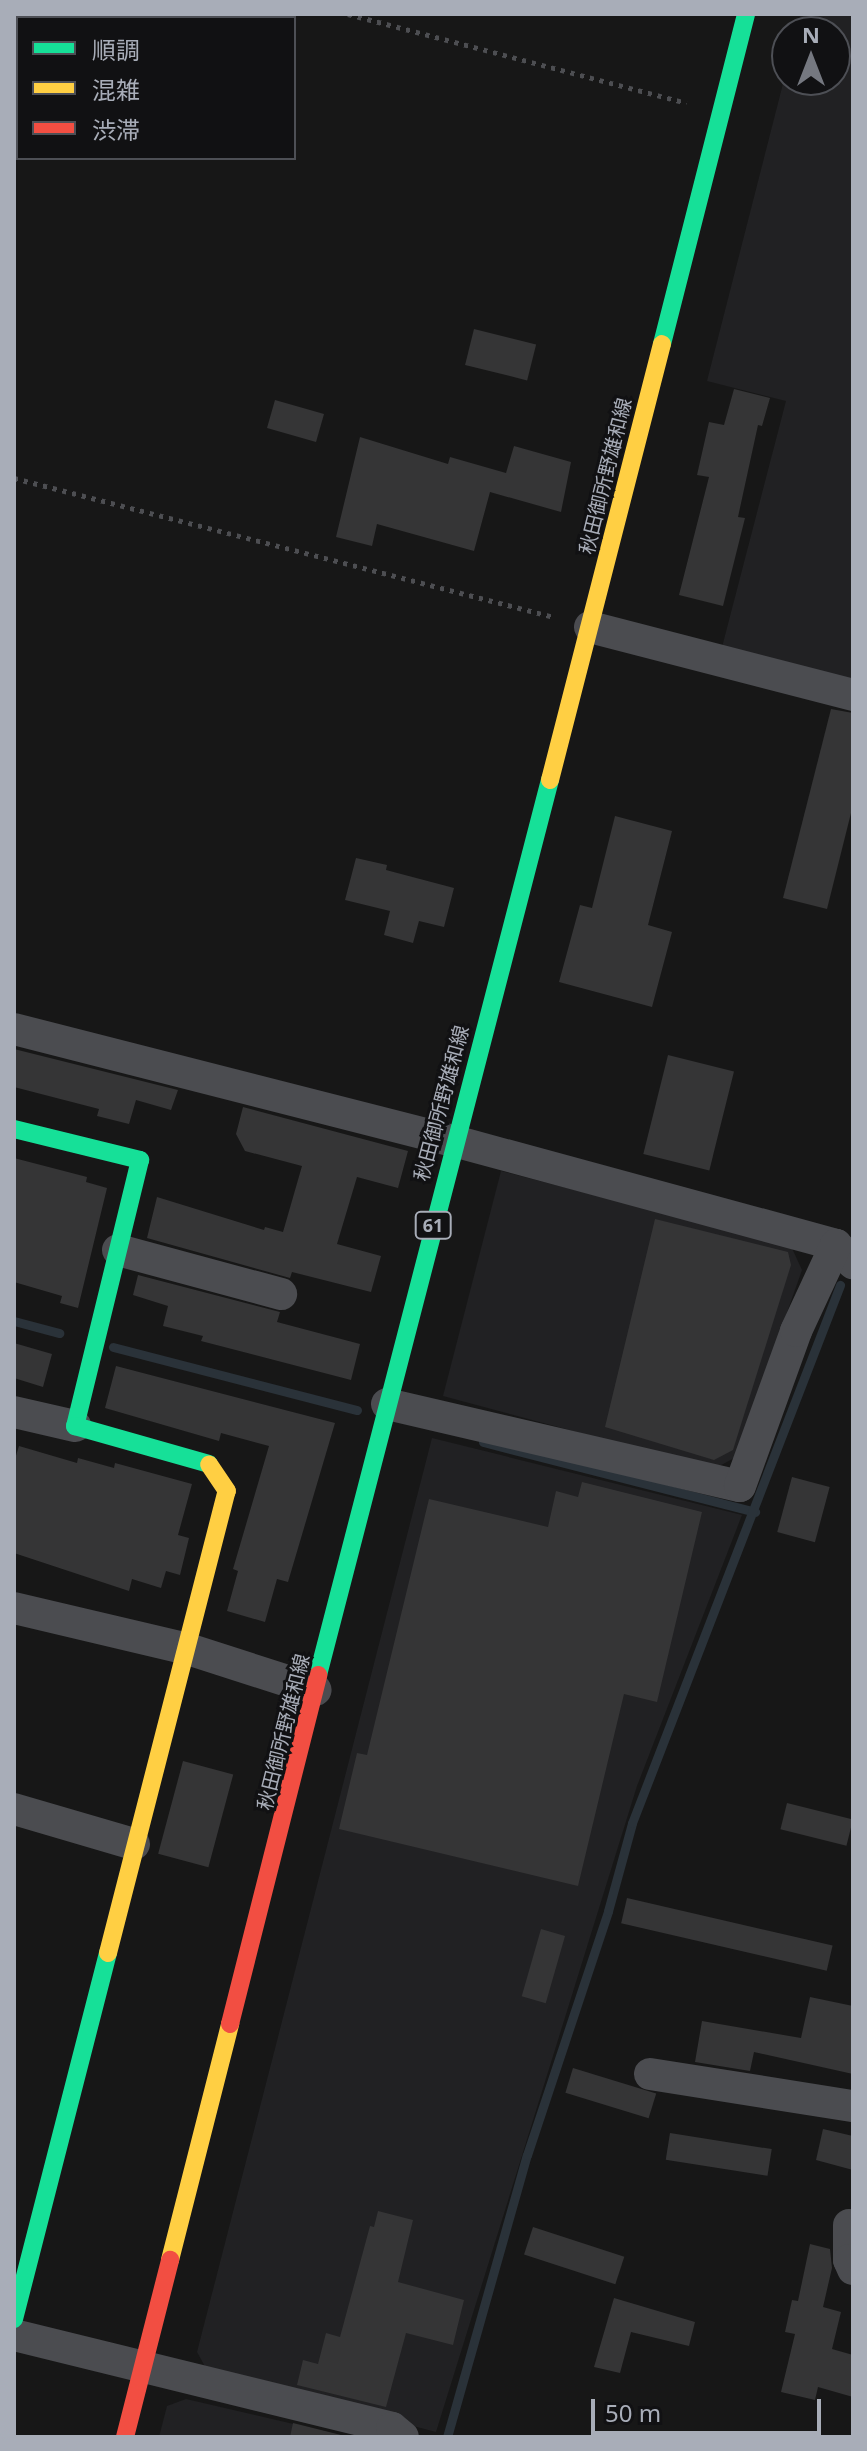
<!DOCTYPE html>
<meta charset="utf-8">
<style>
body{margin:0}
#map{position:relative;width:867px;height:2451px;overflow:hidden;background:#171717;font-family:"Noto Sans","Noto Sans JP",sans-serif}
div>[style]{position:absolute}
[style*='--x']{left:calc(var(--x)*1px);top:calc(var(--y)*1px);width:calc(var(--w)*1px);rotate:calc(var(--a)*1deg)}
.built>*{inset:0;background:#212123}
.stream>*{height:9px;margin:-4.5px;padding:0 4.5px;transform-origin:4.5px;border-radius:4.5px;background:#2a3239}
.building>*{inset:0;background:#353536;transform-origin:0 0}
.path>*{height:5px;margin-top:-2.5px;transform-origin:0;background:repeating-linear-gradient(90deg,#4d4e52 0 4px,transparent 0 10px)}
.street>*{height:32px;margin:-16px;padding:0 16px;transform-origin:16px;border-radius:16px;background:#4b4c50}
.fast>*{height:18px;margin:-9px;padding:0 9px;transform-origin:9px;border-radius:9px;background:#16e098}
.slow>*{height:18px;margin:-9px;padding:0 9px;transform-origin:9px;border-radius:9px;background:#ffcf43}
.jam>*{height:18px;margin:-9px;padding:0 9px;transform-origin:9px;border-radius:9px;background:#f24e42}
span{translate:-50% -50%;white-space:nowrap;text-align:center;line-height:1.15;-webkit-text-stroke:6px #111113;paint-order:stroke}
.shield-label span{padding:2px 6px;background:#111113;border:2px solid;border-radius:6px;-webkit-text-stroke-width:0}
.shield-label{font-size:18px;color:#a8adb8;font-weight:700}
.street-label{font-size:20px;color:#a8adb8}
.frame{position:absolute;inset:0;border:16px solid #a8adb8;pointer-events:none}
.legend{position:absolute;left:16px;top:16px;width:280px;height:144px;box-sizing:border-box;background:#111113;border:2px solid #4d4f55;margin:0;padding:10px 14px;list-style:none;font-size:24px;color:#a8adb8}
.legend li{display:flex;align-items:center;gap:16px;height:40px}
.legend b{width:40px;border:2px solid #4d4f55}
.north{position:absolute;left:771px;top:16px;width:80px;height:80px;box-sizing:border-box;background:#111113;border:2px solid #4d4f55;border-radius:50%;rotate:0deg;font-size:22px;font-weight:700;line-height:32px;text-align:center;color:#a8adb8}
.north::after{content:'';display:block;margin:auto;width:28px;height:36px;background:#757880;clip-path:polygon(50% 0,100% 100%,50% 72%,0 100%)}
.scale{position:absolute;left:591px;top:2399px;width:230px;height:36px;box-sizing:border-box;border:4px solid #a8adb8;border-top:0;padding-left:10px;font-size:24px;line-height:28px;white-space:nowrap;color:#a8adb8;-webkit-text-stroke:6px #111113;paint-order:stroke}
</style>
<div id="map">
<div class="built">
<div style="clip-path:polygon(801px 14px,853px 14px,853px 683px,721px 651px,786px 401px,707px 381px,787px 68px,787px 80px,835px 80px,835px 32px,796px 32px)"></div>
<div style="clip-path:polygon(501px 1171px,791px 1246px,802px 1270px,736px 1457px,714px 1469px,443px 1396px)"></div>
<div style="clip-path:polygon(432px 1438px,742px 1515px,637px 1786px,436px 2432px,208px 2372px,197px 2352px)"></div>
<div style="clip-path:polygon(186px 2399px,349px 2437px,159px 2437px,167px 2406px)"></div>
</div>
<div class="stream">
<div style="--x:14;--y:1321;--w:47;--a:14.9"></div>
<div style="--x:113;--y:1347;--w:252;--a:14.5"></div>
<div style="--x:483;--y:1442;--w:281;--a:14.4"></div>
<div style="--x:447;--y:2437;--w:293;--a:-74.2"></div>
<div style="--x:527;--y:2155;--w:257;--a:-71.6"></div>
<div style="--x:608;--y:1911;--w:91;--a:-74.7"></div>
<div style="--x:632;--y:1823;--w:577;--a:-68.86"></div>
</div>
<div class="building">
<div style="left:474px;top:329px;width:64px;height:37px;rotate:14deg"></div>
<div style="clip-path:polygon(734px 389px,770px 398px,762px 426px,758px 425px,738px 517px,745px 518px,723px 606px,679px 595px,709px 477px,697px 475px,709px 422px,724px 425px)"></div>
<div style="left:275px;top:400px;width:51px;height:29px;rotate:16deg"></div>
<div style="clip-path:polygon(360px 437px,448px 464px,450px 457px,506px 473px,514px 446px,571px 462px,561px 512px,490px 492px,474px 551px,377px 524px,372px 546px,336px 537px)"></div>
<div style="clip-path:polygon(831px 709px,853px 713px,853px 805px,827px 909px,783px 898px)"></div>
<div style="clip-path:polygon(615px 816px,672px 831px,648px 925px,672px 932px,652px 1007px,559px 982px,580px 905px,592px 908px)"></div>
<div style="clip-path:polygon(356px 858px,387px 865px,386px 870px,454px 888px,444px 927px,419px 921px,413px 943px,384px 935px,390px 911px,345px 900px)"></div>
<div style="clip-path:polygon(14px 1049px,178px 1090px,171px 1110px,136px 1100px,129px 1124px,97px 1116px,99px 1109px,14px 1087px)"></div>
<div style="left:668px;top:1055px;width:68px;height:102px;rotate:14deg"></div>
<div style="clip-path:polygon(243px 1107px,408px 1151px,398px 1188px,357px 1177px,337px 1244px,381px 1256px,371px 1292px,292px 1272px,290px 1278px,147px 1238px,157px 1197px,264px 1230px,265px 1227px,283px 1232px,302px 1166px,245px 1151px,236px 1134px)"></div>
<div style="clip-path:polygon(14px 1158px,87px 1177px,86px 1182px,107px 1188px,78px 1308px,60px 1303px,62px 1296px,14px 1282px)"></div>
<div style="clip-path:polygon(655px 1219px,788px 1252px,791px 1265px,733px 1450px,714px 1460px,605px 1427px)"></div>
<div style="clip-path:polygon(138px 1275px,280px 1312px,277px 1322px,360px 1344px,351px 1380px,201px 1341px,203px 1336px,163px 1326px,168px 1306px,133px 1295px)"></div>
<div style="clip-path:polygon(14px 1343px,52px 1354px,43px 1387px,14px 1378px)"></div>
<div style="clip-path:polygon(116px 1366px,335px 1423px,288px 1582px,277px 1579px,265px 1622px,227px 1611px,238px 1571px,233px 1569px,269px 1446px,221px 1433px,219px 1441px,105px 1408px)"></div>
<div style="clip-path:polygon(19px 1446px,77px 1463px,78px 1458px,114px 1468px,115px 1463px,192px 1484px,178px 1535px,189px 1538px,180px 1575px,166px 1571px,161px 1588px,132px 1579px,129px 1591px,14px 1553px,14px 1462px)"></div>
<div style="left:792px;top:1477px;width:39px;height:57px;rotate:15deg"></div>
<div style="clip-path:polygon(582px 1482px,702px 1512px,657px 1702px,624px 1694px,578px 1886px,339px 1829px,357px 1753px,367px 1755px,429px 1499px,548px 1527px,556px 1491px,578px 1497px)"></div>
<div style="left:183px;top:1761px;width:52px;height:96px;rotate:15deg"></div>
<div style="left:787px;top:1803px;width:68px;height:27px;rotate:14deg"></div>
<div style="left:627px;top:1898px;width:211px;height:26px;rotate:13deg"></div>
<div style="left:541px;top:1929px;width:25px;height:70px;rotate:16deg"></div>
<div style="clip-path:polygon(810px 1997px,853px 2006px,853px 2074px,754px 2052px,750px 2071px,695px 2062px,702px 2021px,801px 2038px)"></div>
<div style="left:573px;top:2068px;width:87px;height:26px;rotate:17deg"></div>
<div style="clip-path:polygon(823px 2129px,853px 2136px,853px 2170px,816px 2160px)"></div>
<div style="left:670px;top:2133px;width:103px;height:27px;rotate:9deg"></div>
<div style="clip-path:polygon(378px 2211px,413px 2220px,398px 2282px,464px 2300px,453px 2345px,406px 2333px,386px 2407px,297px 2385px,303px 2360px,318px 2364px,326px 2333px,340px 2337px,370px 2226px,374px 2227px)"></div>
<div style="left:533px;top:2227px;width:96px;height:29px;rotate:18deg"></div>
<div style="clip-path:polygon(810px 2244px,830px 2249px,832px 2268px,823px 2307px,841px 2312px,832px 2349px,853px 2355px,853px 2397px,818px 2387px,815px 2400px,781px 2392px,795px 2334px,785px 2332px,792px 2300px,798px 2301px)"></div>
<div style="clip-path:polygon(614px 2298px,695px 2322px,689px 2346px,631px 2332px,620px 2373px,594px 2367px)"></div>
<div style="clip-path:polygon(293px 2423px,349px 2437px,290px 2437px)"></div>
</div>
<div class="path">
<div style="--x:348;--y:14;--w:350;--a:14.7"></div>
<div style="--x:14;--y:478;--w:558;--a:14.43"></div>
</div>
<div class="street">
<div style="--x:590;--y:627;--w:272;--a:14.5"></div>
<div style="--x:14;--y:1029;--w:454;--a:14.3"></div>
<div style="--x:454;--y:1141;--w:396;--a:15.2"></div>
<div style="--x:836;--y:1245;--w:25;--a:47"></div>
<div style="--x:118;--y:1250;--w:169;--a:15.1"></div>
<div style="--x:387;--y:1404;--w:362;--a:13.1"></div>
<div style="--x:740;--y:1486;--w:165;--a:-70.1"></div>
<div style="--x:796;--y:1331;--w:95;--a:-65.1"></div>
<div style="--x:14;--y:1412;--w:63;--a:12.9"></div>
<div style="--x:14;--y:1608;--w:179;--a:13.3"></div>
<div style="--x:188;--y:1649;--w:134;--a:17.8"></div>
<div style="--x:14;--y:1809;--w:125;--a:16.3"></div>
<div style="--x:650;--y:2074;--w:206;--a:9"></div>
<div style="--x:849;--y:2225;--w:35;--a:90"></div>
<div style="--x:849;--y:2260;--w:10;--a:66"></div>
<div style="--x:14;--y:2335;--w:389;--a:13.8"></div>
<div style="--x:392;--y:2428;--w:14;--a:39"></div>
</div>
<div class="fast">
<div style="--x:662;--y:344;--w:341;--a:-75.7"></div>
<div style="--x:14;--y:1129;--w:130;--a:13.8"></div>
<div style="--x:140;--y:1160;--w:274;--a:103.7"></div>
<div style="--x:75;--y:1426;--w:139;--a:15.8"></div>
<div style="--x:318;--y:1675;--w:925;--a:-75.47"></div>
<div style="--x:14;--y:2319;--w:378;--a:-75.6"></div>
</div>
<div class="slow">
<div style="--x:550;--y:780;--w:450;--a:-75.6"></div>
<div style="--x:108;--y:1953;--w:477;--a:-75.6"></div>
<div style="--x:227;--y:1491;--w:32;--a:-124"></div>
<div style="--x:170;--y:2260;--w:244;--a:-75.7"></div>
</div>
<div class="jam">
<div style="--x:230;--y:2024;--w:360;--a:-75.8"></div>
<div style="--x:125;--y:2437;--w:183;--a:-75.7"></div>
</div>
<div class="shield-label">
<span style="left:433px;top:1225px">61</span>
</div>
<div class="street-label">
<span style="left:605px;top:476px;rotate:-76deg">秋田御所野雄和線</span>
<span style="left:441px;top:1103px;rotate:-75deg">秋田御所野雄和線</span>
<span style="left:283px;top:1732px;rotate:-76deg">秋田御所野雄和線</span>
</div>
<div class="frame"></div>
<ul class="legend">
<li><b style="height:10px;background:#16e098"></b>順調</li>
<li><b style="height:10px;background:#ffcf43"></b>混雑</li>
<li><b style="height:10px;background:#f24e42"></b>渋滞</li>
</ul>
<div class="north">N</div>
<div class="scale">50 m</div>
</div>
